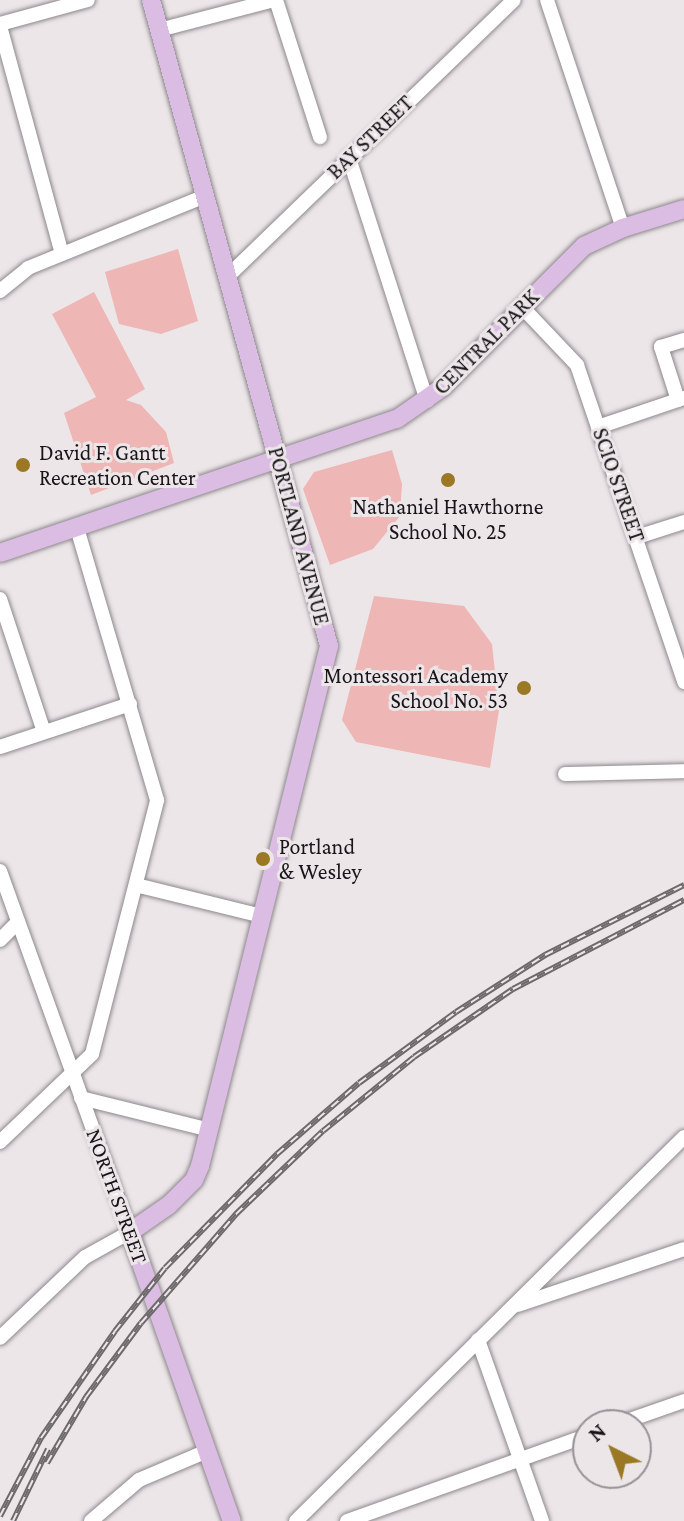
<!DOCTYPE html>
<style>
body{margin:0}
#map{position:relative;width:684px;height:1521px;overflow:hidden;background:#ece6e9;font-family:"Crimson Pro",serif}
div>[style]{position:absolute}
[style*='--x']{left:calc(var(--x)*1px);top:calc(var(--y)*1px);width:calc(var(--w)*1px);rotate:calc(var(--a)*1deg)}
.green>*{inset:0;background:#eeb6b4}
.roads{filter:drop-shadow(0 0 2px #8d888b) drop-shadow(0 0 2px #8d888b)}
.minor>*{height:14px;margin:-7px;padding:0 7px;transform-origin:7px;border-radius:7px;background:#fff}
.major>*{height:18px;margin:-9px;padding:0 9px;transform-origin:9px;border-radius:9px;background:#dbbce3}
.rail>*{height:6px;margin-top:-3px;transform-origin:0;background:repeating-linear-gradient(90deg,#ece6e9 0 9px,#6d696b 0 18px);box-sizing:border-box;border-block:2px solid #6d696b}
.dots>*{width:22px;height:22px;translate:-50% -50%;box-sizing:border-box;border:4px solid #ece6e9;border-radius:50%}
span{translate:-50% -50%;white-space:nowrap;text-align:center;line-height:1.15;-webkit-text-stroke:6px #ece6e9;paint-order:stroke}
.street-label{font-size:22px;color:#171517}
.poi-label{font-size:22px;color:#171517}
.left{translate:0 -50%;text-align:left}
.right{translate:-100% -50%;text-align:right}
.north{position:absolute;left:572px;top:1409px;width:80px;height:80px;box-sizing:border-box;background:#ece6e9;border:2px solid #979295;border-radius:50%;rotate:318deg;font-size:22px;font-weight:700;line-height:32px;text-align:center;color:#171517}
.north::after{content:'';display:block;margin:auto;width:28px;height:36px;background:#9b7823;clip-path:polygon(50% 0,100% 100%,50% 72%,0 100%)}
</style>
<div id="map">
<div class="green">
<div style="clip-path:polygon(178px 249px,198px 321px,161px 334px,119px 324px,105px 272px)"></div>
<div style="clip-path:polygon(94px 292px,145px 389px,126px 400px,141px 405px,166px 432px,174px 463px,91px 495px,64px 413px,96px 397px,52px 314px)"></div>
<div style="clip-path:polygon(392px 450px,402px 484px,400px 516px,373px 549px,330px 565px,303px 489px,314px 472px)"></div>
<div style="clip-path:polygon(374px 596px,464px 606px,492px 644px,499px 710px,490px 768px,356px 742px,342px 720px)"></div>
</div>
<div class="roads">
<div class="minor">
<div style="--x:276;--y:0;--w:144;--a:72.2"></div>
<div style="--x:547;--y:0;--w:240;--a:71.6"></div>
<div style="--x:0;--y:24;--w:91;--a:-15.3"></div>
<div style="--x:0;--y:26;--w:236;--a:74.8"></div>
<div style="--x:159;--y:30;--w:119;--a:-14.6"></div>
<div style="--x:349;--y:158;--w:255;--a:72.2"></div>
<div style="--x:228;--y:276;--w:397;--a:-44"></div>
<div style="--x:0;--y:291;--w:36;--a:-39"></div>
<div style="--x:28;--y:268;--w:191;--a:-22.1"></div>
<div style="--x:522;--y:307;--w:80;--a:46.5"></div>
<div style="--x:577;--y:365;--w:335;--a:71.3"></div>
<div style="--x:678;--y:400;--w:56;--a:-107.8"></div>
<div style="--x:661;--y:347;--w:24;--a:-17"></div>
<div style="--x:598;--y:427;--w:91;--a:-18.6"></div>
<div style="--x:637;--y:537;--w:49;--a:-17.7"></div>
<div style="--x:0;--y:599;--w:140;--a:71.7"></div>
<div style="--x:0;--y:747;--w:137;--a:-18.3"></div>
<div style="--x:565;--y:774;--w:119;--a:-1.4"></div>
<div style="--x:0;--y:871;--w:384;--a:70.2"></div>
<div style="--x:130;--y:1232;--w:51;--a:150.9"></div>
<div style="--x:85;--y:1257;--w:117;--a:136.4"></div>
<div style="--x:136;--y:885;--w:130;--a:13.8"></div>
<div style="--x:0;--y:940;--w:25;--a:-45"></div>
<div style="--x:81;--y:1098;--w:133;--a:13.9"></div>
<div style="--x:0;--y:1142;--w:127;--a:-43.7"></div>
<div style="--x:92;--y:1054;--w:262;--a:-75.6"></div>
<div style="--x:157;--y:800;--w:284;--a:-106.4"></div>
<div style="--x:518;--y:1305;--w:175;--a:-18.6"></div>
<div style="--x:478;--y:1340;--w:192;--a:70.5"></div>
<div style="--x:615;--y:1425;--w:73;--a:-19.2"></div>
<div style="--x:91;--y:1521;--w:63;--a:-40.5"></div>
<div style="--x:139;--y:1480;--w:74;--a:-23.1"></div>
<div style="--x:296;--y:1521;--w:546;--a:-44.7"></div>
<div style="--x:347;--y:1521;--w:256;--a:-19.6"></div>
</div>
<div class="major">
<div style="--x:151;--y:0;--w:670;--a:74.59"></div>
<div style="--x:329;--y:646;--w:536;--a:103.93"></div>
<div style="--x:200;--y:1166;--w:15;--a:113"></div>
<div style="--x:194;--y:1180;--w:35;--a:135"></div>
<div style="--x:169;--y:1205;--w:47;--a:145.3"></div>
<div style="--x:130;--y:1232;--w:306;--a:70.6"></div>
<div style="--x:0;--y:553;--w:419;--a:-18.7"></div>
<div style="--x:397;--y:419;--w:56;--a:-34.8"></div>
<div style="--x:443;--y:387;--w:199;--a:-45"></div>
<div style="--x:584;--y:246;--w:43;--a:-24.8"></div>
<div style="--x:623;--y:228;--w:64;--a:-17.3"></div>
</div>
</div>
<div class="rail">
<div style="--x:47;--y:1463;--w:77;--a:-59.4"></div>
<div style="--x:86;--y:1397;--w:92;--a:-53.4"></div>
<div style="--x:141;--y:1323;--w:145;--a:-48.9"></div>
<div style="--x:236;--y:1214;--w:120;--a:-43.7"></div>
<div style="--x:323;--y:1131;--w:117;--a:-39.1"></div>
<div style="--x:414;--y:1057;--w:120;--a:-34.5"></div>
<div style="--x:513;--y:989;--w:193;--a:-27.5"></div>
<div style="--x:0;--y:1516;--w:88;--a:-62.3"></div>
<div style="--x:41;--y:1438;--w:130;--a:-55.3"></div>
<div style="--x:115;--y:1331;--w:80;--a:-51.6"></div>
<div style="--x:165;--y:1268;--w:160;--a:-45.5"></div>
<div style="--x:277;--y:1154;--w:108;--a:-40.9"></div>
<div style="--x:359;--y:1083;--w:120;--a:-36.2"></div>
<div style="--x:456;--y:1012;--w:106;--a:-32.6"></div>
<div style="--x:545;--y:955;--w:156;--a:-26.7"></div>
<div style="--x:13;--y:1521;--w:80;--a:-64.1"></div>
</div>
<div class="dots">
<div style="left:23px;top:465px;background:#9b7823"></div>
<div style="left:448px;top:480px;background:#9b7823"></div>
<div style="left:524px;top:688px;background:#9b7823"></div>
<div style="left:263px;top:859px;background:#9b7823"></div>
</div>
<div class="street-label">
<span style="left:370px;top:137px;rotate:-44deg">BAY STREET</span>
<span style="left:486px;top:342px;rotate:-45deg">CENTRAL PARK</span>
<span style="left:619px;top:485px;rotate:71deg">SCIO STREET</span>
<span style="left:299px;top:536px;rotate:75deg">PORTLAND AVENUE</span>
<span style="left:117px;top:1196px;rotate:70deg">NORTH STREET</span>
</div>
<div class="poi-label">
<span class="left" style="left:39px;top:465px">David F. Gantt<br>Recreation Center</span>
<span style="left:448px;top:519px">Nathaniel Hawthorne<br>School No. 25</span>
<span class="right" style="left:508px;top:688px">Montessori Academy<br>School No. 53</span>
<span class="left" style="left:279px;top:859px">Portland<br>&amp; Wesley</span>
</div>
<div class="north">N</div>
</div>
